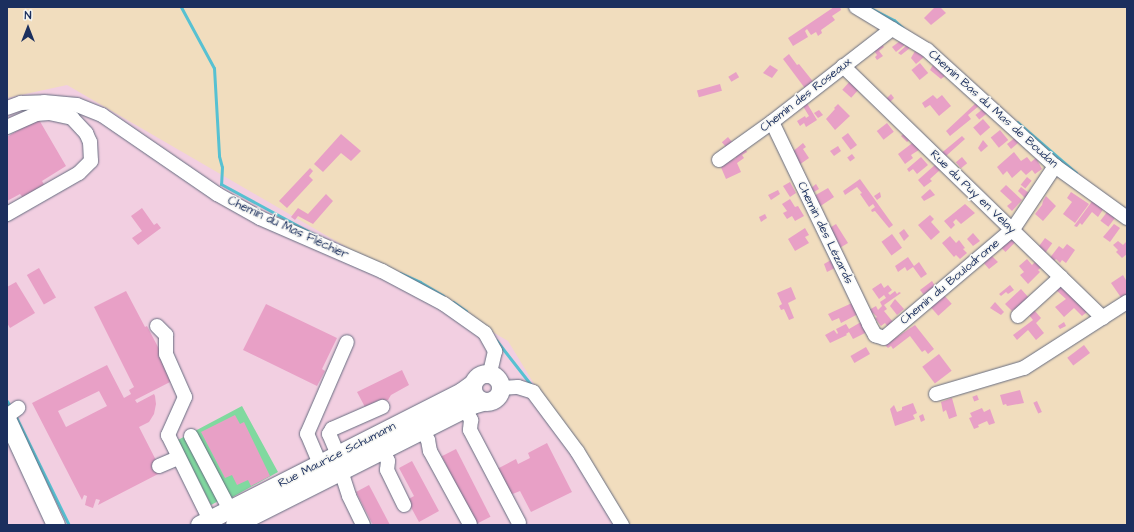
<!DOCTYPE html>
<meta charset="utf-8">
<style>
body{margin:0}
#map{position:relative;width:1134px;height:532px;overflow:hidden;background:#f1ddbe;font-family:"Architects Daughter",sans-serif}
div>[style]{position:absolute}
[style*='--x']{left:calc(var(--x)*1px);top:calc(var(--y)*1px);width:calc(var(--w)*1px);rotate:calc(var(--a)*1deg)}
.built>*{inset:0;background:#f2cfe1}
.green>*{inset:0;background:#80d99f}
.stream>*{height:3px;margin:-1.5px;padding:0 1.5px;transform-origin:1.5px;border-radius:1.5px;background:#57c1d2}
.building>*{inset:0;background:#e8a0c6;transform-origin:0 0}
.roads{filter:drop-shadow(0 0 1px #666c80) drop-shadow(0 0 1px #666c80)}
.minor>*{height:14px;margin:-7px;padding:0 7px;transform-origin:7px;border-radius:7px;background:#fff}
.major>*{height:18px;margin:-9px;padding:0 9px;transform-origin:9px;border-radius:9px;background:#fff}
.major>.ring{margin:-9px;padding:0;box-sizing:content-box;background:none;border:18px solid #fff;border-radius:50%}
span{translate:-50% -50%;white-space:nowrap;text-align:center;line-height:1.15;-webkit-text-stroke:3px #f6f6f2;paint-order:stroke}
.street-label{font-size:12px;color:#1b2f5e}
.frame{position:absolute;inset:0;border:8px solid #1b2f5e;pointer-events:none}
.north{position:absolute;left:8px;top:8px;width:40px;height:40px;-webkit-text-stroke:3px #f6f6f2;paint-order:stroke;rotate:0deg;font-size:11px;font-weight:700;line-height:16px;text-align:center;color:#1b2f5e}
.north::after{content:'';display:block;margin:auto;width:14px;height:18px;background:#1b2f5e;clip-path:polygon(50% 0,100% 100%,50% 72%,0 100%)}
</style>
<div id="map">
<div class="built">
<div style="clip-path:polygon(67px 85px,508px 341px,620px 525px,7px 525px,7px 98px)"></div>
</div>
<div class="green">
<div style="clip-path:polygon(242px 406px,278px 472px,229px 499px,226px 497px,211px 505px,178px 440px)"></div>
</div>
<div class="stream">
<div style="--x:181;--y:7;--w:69;--a:61.6"></div>
<div style="--x:214;--y:68;--w:88;--a:86.7"></div>
<div style="--x:219;--y:156;--w:11;--a:75"></div>
<div style="--x:222;--y:167;--w:17;--a:93"></div>
<div style="--x:221;--y:184;--w:107;--a:28.5"></div>
<div style="--x:872;--y:9;--w:25;--a:27"></div>
<div style="--x:894;--y:20;--w:12;--a:42"></div>
<div style="--x:1017;--y:122;--w:78;--a:40.8"></div>
<div style="--x:400;--y:273;--w:22;--a:24"></div>
<div style="--x:420;--y:282;--w:27;--a:31"></div>
<div style="--x:453;--y:302;--w:16;--a:35"></div>
<div style="--x:496;--y:340;--w:58;--a:52"></div>
<div style="--x:7;--y:401;--w:8;--a:60"></div>
<div style="--x:15;--y:415;--w:123;--a:63.9"></div>
</div>
<div class="building">
<div style="clip-path:polygon(834px 7px,840px 7px,841px 10px,832px 16px,835px 20px,821px 30px,822px 33px,818px 36px,816px 32px,811px 35px,807px 29px,805px 31px,808px 37px,793px 46px,788px 38px)"></div>
<div style="clip-path:polygon(935px 7px,940px 7px,946px 13px,931px 25px,924px 18px)"></div>
<div style="clip-path:polygon(900px 41px,906px 44px,896px 52px,892px 47px)"></div>
<div style="clip-path:polygon(881px 43px,884px 47px,879px 51px,883px 56px,877px 60px,875px 57px,877px 55px,873px 49px)"></div>
<div style="clip-path:polygon(907px 45px,910px 48px,901px 55px,898px 53px)"></div>
<div style="clip-path:polygon(915px 51px,924px 57px,916px 64px,911px 58px)"></div>
<div style="clip-path:polygon(789px 54px,797px 65px,799px 64px,815px 84px,807px 91px,783px 59px)"></div>
<div style="left:920px;top:63px;width:13px;height:11px;rotate:51deg"></div>
<div style="clip-path:polygon(770px 65px,778px 70px,772px 78px,763px 73px)"></div>
<div style="clip-path:polygon(933px 65px,945px 76px,941px 79px,930px 70px)"></div>
<div style="left:736px;top:72px;width:6px;height:9px;rotate:59deg"></div>
<div style="left:851px;top:80px;width:12px;height:13px;rotate:42deg"></div>
<div style="left:720px;top:84px;width:7px;height:24px;rotate:74deg"></div>
<div style="clip-path:polygon(891px 94px,894px 98px,888px 104px,885px 100px)"></div>
<div style="clip-path:polygon(933px 95px,937px 99px,942px 95px,951px 106px,939px 116px,930px 105px,925px 108px,922px 103px)"></div>
<div style="clip-path:polygon(805px 100px,817px 120px,806px 127px,804px 123px,800px 126px,797px 121px,805px 116px,806px 118px,809px 116px,801px 103px)"></div>
<div style="clip-path:polygon(977px 102px,980px 105px,968px 115px,971px 119px,950px 136px,946px 131px)"></div>
<div style="clip-path:polygon(838px 104px,850px 116px,835px 130px,826px 119px,835px 109px,834px 108px)"></div>
<div style="left:984px;top:108px;width:6px;height:11px;rotate:51deg"></div>
<div style="clip-path:polygon(819px 110px,823px 115px,818px 118px,814px 113px)"></div>
<div style="clip-path:polygon(38px 118px,66px 166px,42px 181px,45px 186px,24px 199px,20px 194px,7px 201px,7px 137px)"></div>
<div style="left:983px;top:119px;width:11px;height:13px;rotate:49deg"></div>
<div style="left:887px;top:123px;width:11px;height:13px;rotate:52deg"></div>
<div style="left:1000px;top:130px;width:13px;height:12px;rotate:51deg"></div>
<div style="left:848px;top:133px;width:15px;height:8px;rotate:53deg"></div>
<div style="clip-path:polygon(905px 133px,911px 139px,907px 142px,901px 136px)"></div>
<div style="clip-path:polygon(341px 134px,361px 151px,351px 161px,341px 153px,323px 172px,314px 164px)"></div>
<div style="clip-path:polygon(962px 136px,965px 139px,946px 156px,950px 161px,939px 155px)"></div>
<div style="left:728px;top:137px;width:8px;height:8px;rotate:50deg"></div>
<div style="clip-path:polygon(1016px 137px,1019px 142px,1011px 149px,1007px 144px)"></div>
<div style="clip-path:polygon(983px 140px,988px 146px,981px 152px,978px 148px)"></div>
<div style="clip-path:polygon(915px 141px,922px 148px,911px 155px,913px 158px,905px 164px,898px 154px)"></div>
<div style="clip-path:polygon(803px 143px,806px 147px,803px 149px,809px 158px,799px 165px,791px 153px)"></div>
<div style="clip-path:polygon(744px 146px,747px 152px,742px 155px,744px 158px,737px 163px,741px 172px,726px 179px,720px 165px,736px 158px,734px 154px)"></div>
<div style="clip-path:polygon(838px 146px,841px 151px,834px 156px,830px 151px)"></div>
<div style="clip-path:polygon(1014px 152px,1021px 161px,1027px 157px,1031px 162px,1036px 158px,1042px 169px,1035px 174px,1032px 170px,1026px 175px,1021px 170px,1012px 178px,1007px 171px,1003px 175px,997px 167px)"></div>
<div style="left:852px;top:154px;width:5px;height:6px;rotate:53deg"></div>
<div style="clip-path:polygon(921px 157px,928px 165px,917px 174px,913px 169px,909px 172px,907px 169px)"></div>
<div style="left:962px;top:157px;width:8px;height:8px;rotate:50deg"></div>
<div style="clip-path:polygon(936px 164px,941px 169px,930px 179px,932px 181px,924px 187px,918px 180px)"></div>
<div style="clip-path:polygon(310px 168px,313px 171px,309px 176px,313px 180px,287px 208px,279px 201px)"></div>
<div style="left:1027px;top:177px;width:6px;height:10px;rotate:39deg"></div>
<div style="clip-path:polygon(860px 179px,893px 225px,889px 228px,875px 211px,872px 212px,871px 210px,875px 207px,873px 204px,869px 207px,860px 194px,862px 193px,857px 187px,845px 195px,843px 191px)"></div>
<div style="clip-path:polygon(790px 182px,796px 193px,790px 197px,783px 186px)"></div>
<div style="clip-path:polygon(816px 184px,819px 189px,812px 193px,810px 189px)"></div>
<div style="clip-path:polygon(1006px 185px,1022px 200px,1012px 211px,1007px 206px,1012px 202px,1000px 191px)"></div>
<div style="clip-path:polygon(1021px 187px,1029px 193px,1025px 198px,1018px 191px)"></div>
<div style="clip-path:polygon(828px 188px,834px 197px,819px 207px,814px 196px)"></div>
<div style="clip-path:polygon(930px 189px,935px 195px,924px 201px,921px 197px)"></div>
<div style="clip-path:polygon(778px 190px,780px 194px,771px 200px,768px 195px)"></div>
<div style="clip-path:polygon(880px 192px,881px 197px,877px 200px,874px 196px)"></div>
<div style="clip-path:polygon(1071px 192px,1089px 204px,1075px 223px,1063px 214px,1072px 202px,1067px 198px)"></div>
<div style="clip-path:polygon(326px 194px,333px 201px,313px 224px,298px 216px,295px 220px,291px 217px,298px 208px,308px 214px)"></div>
<div style="clip-path:polygon(1046px 196px,1056px 206px,1043px 221px,1035px 214px,1042px 205px,1043px 201px)"></div>
<div style="clip-path:polygon(790px 199px,795px 207px,798px 206px,804px 216px,795px 221px,792px 216px,787px 219px,783px 213px,787px 211px,782px 204px)"></div>
<div style="clip-path:polygon(1093px 200px,1104px 208px,1098px 217px,1092px 212px,1082px 225px,1080px 223px,1077px 227px,1074px 226px)"></div>
<div style="clip-path:polygon(965px 204px,975px 213px,961px 224px,956px 219px,953px 222px,955px 225px,951px 229px,944px 221px)"></div>
<div style="clip-path:polygon(142px 208px,154px 225px,157px 223px,161px 228px,138px 245px,132px 238px,142px 231px,131px 216px)"></div>
<div style="left:1107px;top:212px;width:10px;height:11px;rotate:37deg"></div>
<div style="clip-path:polygon(765px 214px,767px 218px,761px 222px,759px 217px)"></div>
<div style="clip-path:polygon(930px 215px,934px 219px,931px 222px,940px 232px,931px 240px,918px 225px)"></div>
<div style="clip-path:polygon(836px 224px,848px 243px,838px 249px,828px 229px)"></div>
<div style="clip-path:polygon(1114px 224px,1120px 228px,1110px 242px,1103px 237px)"></div>
<div style="clip-path:polygon(805px 228px,809px 235px,805px 237px,809px 243px,795px 251px,788px 239px)"></div>
<div style="clip-path:polygon(904px 229px,909px 236px,904px 241px,899px 233px)"></div>
<div style="clip-path:polygon(973px 233px,980px 241px,973px 246px,967px 239px)"></div>
<div style="left:892px;top:234px;width:17px;height:13px;rotate:54deg"></div>
<div style="left:1014px;top:235px;width:6px;height:18px;rotate:45deg"></div>
<div style="clip-path:polygon(950px 236px,956px 243px,959px 240px,965px 248px,963px 249px,967px 253px,960px 259px,956px 255px,954px 257px,942px 243px)"></div>
<div style="left:1045px;top:238px;width:9px;height:14px;rotate:36deg"></div>
<div style="clip-path:polygon(1118px 241px,1123px 245px,1127px 241px,1127px 254px,1122px 258px,1116px 252px,1118px 250px,1113px 245px)"></div>
<div style="clip-path:polygon(1067px 244px,1075px 250px,1066px 263px,1062px 260px,1060px 263px,1056px 259px,1053px 262px,1049px 259px,1059px 246px,1063px 249px)"></div>
<div style="clip-path:polygon(997px 248px,999px 250px,992px 256px,998px 262px,989px 269px,982px 261px)"></div>
<div style="clip-path:polygon(908px 257px,914px 266px,919px 262px,927px 274px,921px 278px,913px 267px,907px 271px,905px 267px,898px 272px,895px 266px)"></div>
<div style="clip-path:polygon(1027px 259px,1032px 265px,1038px 259px,1044px 265px,1038px 270px,1040px 272px,1028px 284px,1020px 275px,1024px 272px,1019px 266px)"></div>
<div style="clip-path:polygon(831px 260px,835px 268px,827px 272px,824px 264px)"></div>
<div style="left:39px;top:268px;width:34px;height:14px;rotate:60deg"></div>
<div style="clip-path:polygon(1123px 275px,1127px 282px,1127px 296px,1122px 299px,1111px 283px)"></div>
<div style="clip-path:polygon(932px 281px,935px 286px,924px 295px,920px 290px)"></div>
<div style="clip-path:polygon(16px 282px,35px 313px,10px 328px,7px 323px,7px 287px)"></div>
<div style="clip-path:polygon(881px 283px,884px 288px,888px 285px,892px 290px,888px 293px,890px 295px,895px 291px,897px 294px,899px 292px,901px 293px,884px 305px,887px 309px,884px 311px,893px 322px,888px 327px,885px 323px,881px 326px,875px 318px,877px 317px,873px 313px,871px 315px,869px 310px,876px 306px,878px 310px,882px 306px,880px 302px,886px 298px,884px 295px,879px 299px,872px 289px)"></div>
<div style="clip-path:polygon(1063px 284px,1087px 312px,1082px 316px,1074px 308px,1064px 317px,1055px 307px,1066px 299px,1056px 290px)"></div>
<div style="clip-path:polygon(1010px 285px,1014px 290px,1008px 294px,1006px 292px,1001px 296px,999px 294px)"></div>
<div style="clip-path:polygon(791px 287px,796px 299px,788px 303px,794px 318px,789px 320px,784px 309px,781px 310px,779px 306px,782px 304px,777px 293px)"></div>
<div style="clip-path:polygon(1021px 289px,1029px 298px,1015px 311px,1014px 309px,1012px 311px,1005px 304px)"></div>
<div style="clip-path:polygon(evenodd,126px 291px,145px 327px,147px 326px,171px 372px,172px 381px,135px 400px,137px 403px,154px 394px,155px 396px,156px 404px,154px 414px,149px 422px,139px 427px,162px 472px,98px 505px,100px 500px,96px 499px,93px 508px,90px 507px,85px 505px,87px 496px,84px 495px,82px 500px,32px 403px,107px 365px,124px 398px,131px 394px,129px 390px,134px 387px,94px 307px,126px 291px,99px 391px,107px 406px,66px 427px,58px 411px,99px 391px)"></div>
<div style="left:943px;top:294px;width:13px;height:18px;rotate:48deg"></div>
<div style="clip-path:polygon(895px 299px,904px 309px,897px 315px,890px 306px)"></div>
<div style="clip-path:polygon(995px 302px,1004px 312px,1001px 315px,990px 308px)"></div>
<div style="clip-path:polygon(852px 303px,858px 314px,841px 323px,839px 318px,832px 321px,828px 314px)"></div>
<div style="clip-path:polygon(266px 304px,337px 338px,322px 369px,325px 371px,317px 386px,243px 350px)"></div>
<div style="clip-path:polygon(1034px 310px,1041px 318px,1036px 323px,1044px 333px,1036px 340px,1028px 330px,1017px 340px,1013px 335px,1033px 320px,1029px 315px)"></div>
<div style="clip-path:polygon(861px 322px,867px 332px,853px 339px,849px 332px,846px 334px,847px 335px,830px 343px,825px 335px,834px 330px,837px 334px,838px 333px,836px 329px,846px 324px,849px 329px)"></div>
<div style="clip-path:polygon(1064px 322px,1066px 326px,1060px 329px,1058px 326px)"></div>
<div style="clip-path:polygon(915px 325px,934px 349px,928px 354px,925px 350px,922px 352px,910px 336px,893px 349px,891px 346px,888px 348px,885px 345px)"></div>
<div style="left:1084px;top:345px;width:10px;height:21px;rotate:53deg"></div>
<div style="left:866px;top:347px;width:8px;height:18px;rotate:60deg"></div>
<div style="left:939px;top:354px;width:21px;height:21px;rotate:53deg"></div>
<div style="clip-path:polygon(402px 370px,409px 385px,391px 395px,388px 400px,379px 400px,365px 407px,357px 392px)"></div>
<div style="clip-path:polygon(1020px 390px,1024px 403px,1007px 406px,1006px 404px,1003px 405px,1000px 395px)"></div>
<div style="left:977px;top:395px;width:5px;height:5px;rotate:68deg"></div>
<div style="clip-path:polygon(952px 398px,957px 416px,949px 419px,946px 410px,943px 412px,941px 402px)"></div>
<div style="left:1037px;top:401px;width:12px;height:4px;rotate:66deg"></div>
<div style="clip-path:polygon(913px 403px,917px 413px,913px 415px,915px 419px,895px 426px,890px 409px,894px 405px,897px 412px,902px 410px,902px 407px)"></div>
<div style="clip-path:polygon(982px 408px,984px 412px,990px 409px,995px 423px,989px 425px,987px 421px,978px 425px,979px 427px,974px 429px,969px 418px,972px 417px,970px 413px)"></div>
<div style="clip-path:polygon(923px 414px,925px 420px,921px 422px,919px 416px)"></div>
<div style="clip-path:polygon(235px 415px,240px 424px,244px 422px,270px 476px,251px 486px,248px 480px,237px 485px,232px 475px,225px 478px,201px 432px)"></div>
<div style="clip-path:polygon(547px 443px,572px 492px,531px 512px,520px 491px,510px 495px,497px 469px,516px 459px,518px 464px,530px 458px,528px 453px)"></div>
<div style="left:456px;top:449px;width:76px;height:16px;rotate:63deg"></div>
<div style="clip-path:polygon(412px 461px,439px 511px,419px 522px,407px 500px,414px 496px,399px 468px)"></div>
<div style="clip-path:polygon(369px 485px,390px 525px,373px 525px,356px 492px)"></div>
</div>
<div class="roads">
<div class="minor">
<div style="--x:856;--y:7;--w:83;--a:31.2"></div>
<div style="--x:927;--y:50;--w:173;--a:42.2"></div>
<div style="--x:1055;--y:166;--w:89;--a:35.8"></div>
<div style="--x:843;--y:66;--w:362;--a:44.1"></div>
<div style="--x:7;--y:108;--w:15;--a:-20"></div>
<div style="--x:21;--y:103;--w:23;--a:-2"></div>
<div style="--x:44;--y:102;--w:33;--a:5"></div>
<div style="--x:77;--y:105;--w:27;--a:22"></div>
<div style="--x:102;--y:115;--w:140;--a:34.5"></div>
<div style="--x:217;--y:194;--w:49;--a:29.2"></div>
<div style="--x:260;--y:218;--w:133;--a:23.5"></div>
<div style="--x:382;--y:271;--w:70;--a:28"></div>
<div style="--x:444;--y:304;--w:50;--a:35.3"></div>
<div style="--x:485;--y:333;--w:21;--a:61"></div>
<div style="--x:495;--y:351;--w:23;--a:103"></div>
<div style="--x:772;--y:122;--w:224;--a:64.3"></div>
<div style="--x:869;--y:324;--w:13;--a:61"></div>
<div style="--x:875;--y:335;--w:9;--a:18"></div>
<div style="--x:884;--y:338;--w:169;--a:-40.2"></div>
<div style="--x:1013;--y:229;--w:76;--a:-56.3"></div>
<div style="--x:7;--y:127;--w:32;--a:-24"></div>
<div style="--x:36;--y:114;--w:13;--a:-4"></div>
<div style="--x:49;--y:113;--w:24;--a:12"></div>
<div style="--x:72;--y:118;--w:21;--a:47"></div>
<div style="--x:86;--y:133;--w:10;--a:66"></div>
<div style="--x:90;--y:142;--w:19;--a:87"></div>
<div style="--x:91;--y:161;--w:17;--a:135"></div>
<div style="--x:79;--y:173;--w:83;--a:150.3"></div>
<div style="--x:719;--y:160;--w:65;--a:-35.6"></div>
<div style="--x:772;--y:122;--w:152;--a:-37.8"></div>
<div style="--x:1018;--y:316;--w:58;--a:-42.2"></div>
<div style="--x:157;--y:326;--w:13;--a:45"></div>
<div style="--x:166;--y:335;--w:19;--a:90"></div>
<div style="--x:166;--y:354;--w:47;--a:66.2"></div>
<div style="--x:185;--y:397;--w:42;--a:114.1"></div>
<div style="--x:168;--y:435;--w:95;--a:63.7"></div>
<div style="--x:502;--y:388;--w:16;--a:-4"></div>
<div style="--x:518;--y:387;--w:16;--a:18"></div>
<div style="--x:533;--y:392;--w:74;--a:53.3"></div>
<div style="--x:577;--y:451;--w:87;--a:58.7"></div>
<div style="--x:936;--y:394;--w:92;--a:-16.5"></div>
<div style="--x:1024;--y:368;--w:122;--a:-32.7"></div>
<div style="--x:465;--y:409;--w:13;--a:61"></div>
<div style="--x:471;--y:420;--w:10;--a:96"></div>
<div style="--x:470;--y:430;--w:105;--a:62.2"></div>
<div style="--x:7;--y:416;--w:14;--a:-36"></div>
<div style="--x:422;--y:431;--w:11;--a:56"></div>
<div style="--x:428;--y:440;--w:11;--a:80"></div>
<div style="--x:430;--y:451;--w:83;--a:61.3"></div>
<div style="--x:191;--y:436;--w:84;--a:62.2"></div>
<div style="--x:383;--y:450;--w:12;--a:66"></div>
<div style="--x:388;--y:461;--w:9;--a:96"></div>
<div style="--x:387;--y:470;--w:39;--a:64"></div>
<div style="--x:338;--y:455;--w:23;--a:-113"></div>
<div style="--x:329;--y:434;--w:6;--a:-59"></div>
<div style="--x:332;--y:429;--w:55;--a:-23.7"></div>
<div style="--x:320;--y:464;--w:33;--a:-113"></div>
<div style="--x:307;--y:434;--w:100;--a:-66.5"></div>
<div style="--x:159;--y:466;--w:21;--a:-23"></div>
<div style="--x:341;--y:471;--w:26;--a:72"></div>
<div style="--x:349;--y:496;--w:32;--a:64"></div>
</div>
<div class="major">
<div class="ring" style="left:473px;top:374px;width:10px;height:10px"></div>
<div style="--x:7;--y:419;--w:117;--a:65.2"></div>
<div style="--x:200;--y:525;--w:294;--a:-26.9"></div>
<div style="--x:462;--y:392;--w:14;--a:-36"></div>
<div style="--x:235;--y:525;--w:267;--a:-26.8"></div>
<div style="--x:473;--y:405;--w:10;--a:-17"></div>
</div>
</div>
<div class="street-label">
<span style="left:806px;top:95px;rotate:-38deg">Chemin des Roseaux</span>
<span style="left:993px;top:109px;rotate:42deg">Chemin Bas du Mas de Boudan</span>
<span style="left:973px;top:192px;rotate:44deg">Rue du Puy en Velay</span>
<span style="left:288px;top:228px;rotate:25deg">Chemin du Mas Fléchier</span>
<span style="left:825px;top:233px;rotate:64deg">Chemin des Lézards</span>
<span style="left:950px;top:282px;rotate:-40deg">Chemin du Boulodrome</span>
<span style="left:337px;top:455px;rotate:-27deg">Rue Maurice Schumann</span>
</div>
<div class="frame"></div>
<div class="north">N</div>
</div>
